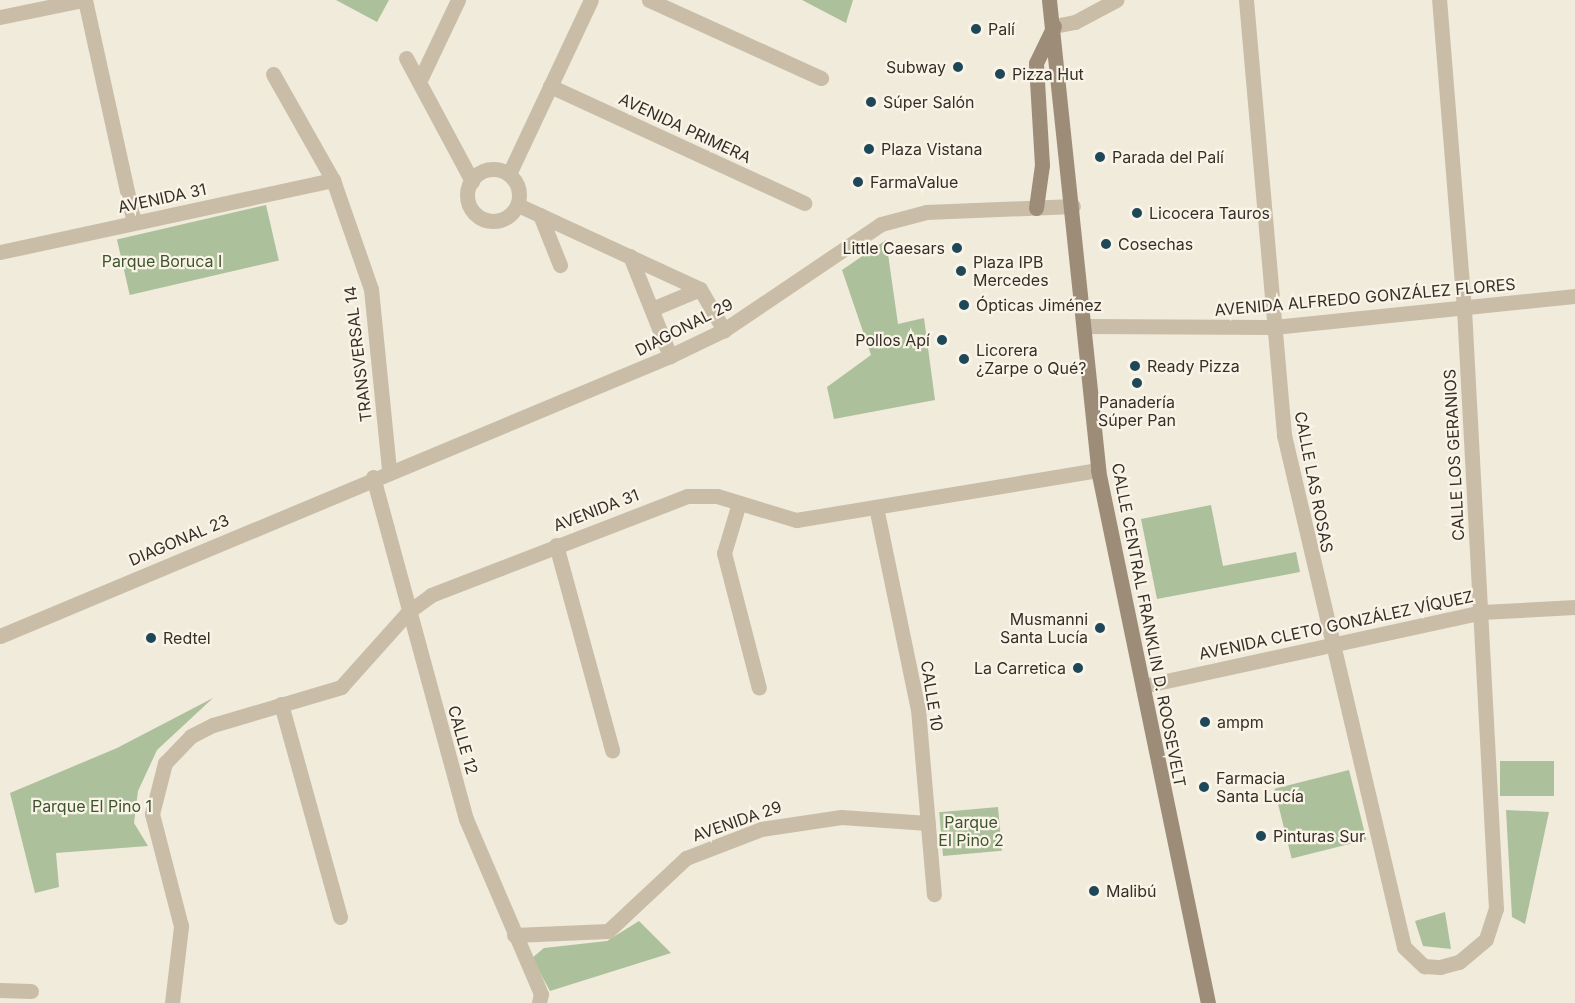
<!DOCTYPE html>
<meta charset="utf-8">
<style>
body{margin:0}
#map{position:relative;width:1575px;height:1003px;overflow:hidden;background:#f1ebdb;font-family:Inter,sans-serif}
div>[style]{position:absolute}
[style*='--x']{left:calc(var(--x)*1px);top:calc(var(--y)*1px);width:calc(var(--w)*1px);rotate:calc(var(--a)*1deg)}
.green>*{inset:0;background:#acc09b;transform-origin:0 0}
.street>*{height:15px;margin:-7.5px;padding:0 7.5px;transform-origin:7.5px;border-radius:7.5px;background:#c9bda7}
.street>.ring{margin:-7.5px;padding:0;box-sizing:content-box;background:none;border:15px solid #c9bda7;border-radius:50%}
.secondary>*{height:15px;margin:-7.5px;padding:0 7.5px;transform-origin:7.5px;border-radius:7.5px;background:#9d8d78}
.dots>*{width:16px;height:16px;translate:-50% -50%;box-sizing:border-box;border:3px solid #f9f4e7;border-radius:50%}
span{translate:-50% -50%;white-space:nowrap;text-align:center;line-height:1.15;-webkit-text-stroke:4.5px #f9f4e7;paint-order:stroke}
.poi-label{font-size:16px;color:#362f28}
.left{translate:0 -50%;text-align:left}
.right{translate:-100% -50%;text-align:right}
.street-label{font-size:16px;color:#362f28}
.park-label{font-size:16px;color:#3d542c}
</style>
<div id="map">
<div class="green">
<div style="clip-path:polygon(336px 0,389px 0,377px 22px)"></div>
<div style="clip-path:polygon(802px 0,853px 0,846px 23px)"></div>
<div style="left:266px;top:205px;width:57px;height:153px;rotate:77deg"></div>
<div style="clip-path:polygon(886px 240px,898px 324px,924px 318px,935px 400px,834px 419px,827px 387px,871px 355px,842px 270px)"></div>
<div style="clip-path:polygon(1211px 505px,1223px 566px,1296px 552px,1300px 572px,1157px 599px,1141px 519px)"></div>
<div style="clip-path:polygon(213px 698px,157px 750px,138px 791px,134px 823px,148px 846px,56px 853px,59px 887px,35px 893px,10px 793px,117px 748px)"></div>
<div style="left:1500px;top:761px;width:54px;height:35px"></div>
<div style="left:1349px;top:770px;width:72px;height:77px;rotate:76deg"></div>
<div style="left:998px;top:807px;width:44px;height:59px;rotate:85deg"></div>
<div style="clip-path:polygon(1506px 810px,1549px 812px,1525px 924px,1512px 917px)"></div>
<div style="clip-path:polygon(1445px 912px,1451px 949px,1423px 946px,1415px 921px)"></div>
<div style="clip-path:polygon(639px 921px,671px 953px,550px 991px,532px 958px,544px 948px,607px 941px)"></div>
</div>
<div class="street">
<div style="--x:85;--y:0;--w:227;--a:77.6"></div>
<div style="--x:649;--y:0;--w:189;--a:24.4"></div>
<div style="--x:1246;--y:0;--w:437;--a:85"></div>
<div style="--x:1284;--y:435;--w:526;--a:76.81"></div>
<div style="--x:1404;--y:947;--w:28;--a:44"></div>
<div style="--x:1424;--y:966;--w:16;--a:4"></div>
<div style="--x:1440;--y:967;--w:20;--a:-15"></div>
<div style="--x:1459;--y:962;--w:35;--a:-40"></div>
<div style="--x:1486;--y:939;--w:32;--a:-72"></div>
<div style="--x:1496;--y:909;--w:601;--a:-93.05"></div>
<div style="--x:1464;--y:309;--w:310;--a:-94.6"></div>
<div style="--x:0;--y:17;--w:85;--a:-11.6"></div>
<div style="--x:1054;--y:26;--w:21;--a:-11"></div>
<div style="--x:1075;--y:22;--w:47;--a:-28.2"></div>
<div style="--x:406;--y:58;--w:140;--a:61.8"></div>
<div style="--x:273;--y:74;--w:122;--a:60.5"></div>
<div style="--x:333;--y:180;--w:115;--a:70.8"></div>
<div style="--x:371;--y:289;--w:182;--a:84.3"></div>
<div style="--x:419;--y:82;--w:91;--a:-64.6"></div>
<div style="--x:550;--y:86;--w:280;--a:24.7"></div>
<div class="ring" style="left:467px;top:169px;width:37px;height:37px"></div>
<div style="--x:509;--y:174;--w:192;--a:-64.8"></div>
<div style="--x:518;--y:205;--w:200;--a:24.8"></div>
<div style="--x:700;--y:289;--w:48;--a:59.7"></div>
<div style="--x:540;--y:215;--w:54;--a:68.2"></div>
<div style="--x:0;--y:252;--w:341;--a:-12.2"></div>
<div style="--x:630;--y:256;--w:108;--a:68.2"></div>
<div style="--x:652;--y:309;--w:52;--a:-22.6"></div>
<div style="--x:1086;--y:326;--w:188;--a:0.3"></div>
<div style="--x:1274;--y:327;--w:303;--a:-5.9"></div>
<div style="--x:373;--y:477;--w:354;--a:74.8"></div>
<div style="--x:466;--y:819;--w:190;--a:66.8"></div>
<div style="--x:541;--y:994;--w:9;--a:103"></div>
<div style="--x:739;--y:503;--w:52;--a:106.7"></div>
<div style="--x:724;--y:553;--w:139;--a:75.5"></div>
<div style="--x:876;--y:507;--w:206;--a:78.3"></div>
<div style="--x:918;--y:709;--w:186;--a:85.1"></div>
<div style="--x:556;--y:545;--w:213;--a:74.7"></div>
<div style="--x:0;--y:636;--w:726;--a:-22.68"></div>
<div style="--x:670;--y:356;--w:60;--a:-25.7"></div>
<div style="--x:724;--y:330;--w:189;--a:-34"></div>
<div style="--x:881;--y:224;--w:47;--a:-14.9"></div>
<div style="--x:926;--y:212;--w:147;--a:-2.3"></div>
<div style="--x:1143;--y:686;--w:347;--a:-12.3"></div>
<div style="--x:1482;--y:612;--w:93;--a:-3.1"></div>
<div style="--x:281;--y:704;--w:221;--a:74.5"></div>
<div style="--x:514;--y:935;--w:94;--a:-2.4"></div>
<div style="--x:608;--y:931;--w:107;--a:-43.1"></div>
<div style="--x:686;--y:858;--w:80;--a:-21.1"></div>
<div style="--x:761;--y:829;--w:81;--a:-8.5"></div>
<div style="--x:841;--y:817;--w:87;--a:3.9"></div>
<div style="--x:0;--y:990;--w:31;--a:2"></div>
<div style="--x:172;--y:1003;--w:78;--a:-83.3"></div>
<div style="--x:181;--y:926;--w:116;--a:-104.5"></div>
<div style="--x:152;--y:814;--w:53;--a:-75.7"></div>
<div style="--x:165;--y:763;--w:37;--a:-46"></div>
<div style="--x:191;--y:736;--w:25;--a:-27"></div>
<div style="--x:213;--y:725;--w:134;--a:-16.5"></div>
<div style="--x:341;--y:687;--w:101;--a:-48.2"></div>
<div style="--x:408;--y:612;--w:29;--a:-36"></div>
<div style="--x:431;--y:595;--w:274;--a:-21.1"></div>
<div style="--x:687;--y:496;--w:30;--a:0"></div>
<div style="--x:717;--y:496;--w:83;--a:16.9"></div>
<div style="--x:796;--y:520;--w:306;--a:-9.4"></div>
</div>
<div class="secondary">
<div style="--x:1049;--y:0;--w:473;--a:84"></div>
<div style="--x:1098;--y:470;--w:544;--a:78.34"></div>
<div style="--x:1036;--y:208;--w:43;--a:-82.1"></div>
<div style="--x:1042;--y:165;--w:102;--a:-93.4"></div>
<div style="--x:1036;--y:63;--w:41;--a:-64.1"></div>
</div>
<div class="dots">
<div style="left:976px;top:29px;background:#1e4857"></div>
<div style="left:958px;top:67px;background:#1e4857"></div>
<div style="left:1000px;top:74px;background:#1e4857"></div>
<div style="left:871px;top:102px;background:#1e4857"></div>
<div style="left:869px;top:149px;background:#1e4857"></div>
<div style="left:1100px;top:157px;background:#1e4857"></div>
<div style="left:858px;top:182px;background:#1e4857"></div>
<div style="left:1137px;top:213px;background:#1e4857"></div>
<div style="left:1106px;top:244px;background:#1e4857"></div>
<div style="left:957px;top:248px;background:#1e4857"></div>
<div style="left:961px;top:271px;background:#1e4857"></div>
<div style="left:964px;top:305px;background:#1e4857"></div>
<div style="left:942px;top:340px;background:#1e4857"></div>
<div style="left:964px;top:359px;background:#1e4857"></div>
<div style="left:1135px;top:366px;background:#1e4857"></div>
<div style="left:1137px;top:383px;background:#1e4857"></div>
<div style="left:1100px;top:628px;background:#1e4857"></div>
<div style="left:151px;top:638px;background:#1e4857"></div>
<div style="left:1078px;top:668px;background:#1e4857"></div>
<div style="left:1205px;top:722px;background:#1e4857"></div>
<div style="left:1204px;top:787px;background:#1e4857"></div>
<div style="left:1261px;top:836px;background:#1e4857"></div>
<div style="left:1094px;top:891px;background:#1e4857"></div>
</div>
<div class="poi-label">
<span class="left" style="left:988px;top:29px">Palí</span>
<span class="right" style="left:946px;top:67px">Subway</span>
<span class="left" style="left:1012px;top:74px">Pizza Hut</span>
<span class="left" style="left:883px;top:102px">Súper Salón</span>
<span class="left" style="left:881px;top:149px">Plaza Vistana</span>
<span class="left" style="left:1112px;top:157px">Parada del Palí</span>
<span class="left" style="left:870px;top:182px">FarmaValue</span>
<span class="left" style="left:1149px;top:213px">Licocera Tauros</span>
<span class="left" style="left:1118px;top:244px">Cosechas</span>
<span class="right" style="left:945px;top:248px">Little Caesars</span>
<span class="left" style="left:973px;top:271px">Plaza IPB<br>Mercedes</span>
<span class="left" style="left:976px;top:305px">Ópticas Jiménez</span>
<span class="right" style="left:930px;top:340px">Pollos Apí</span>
<span class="left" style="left:976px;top:359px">Licorera<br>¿Zarpe o Qué?</span>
<span class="left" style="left:1147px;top:366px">Ready Pizza</span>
<span style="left:1137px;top:411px">Panadería<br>Súper Pan</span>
<span class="right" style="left:1088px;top:628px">Musmanni<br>Santa Lucía</span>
<span class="left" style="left:163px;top:638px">Redtel</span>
<span class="right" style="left:1066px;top:668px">La Carretica</span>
<span class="left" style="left:1217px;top:722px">ampm</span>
<span class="left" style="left:1216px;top:787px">Farmacia<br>Santa Lucía</span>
<span class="left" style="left:1273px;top:836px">Pinturas Sur</span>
<span class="left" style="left:1106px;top:891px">Malibú</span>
</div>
<div class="street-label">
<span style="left:685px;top:128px;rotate:25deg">AVENIDA PRIMERA</span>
<span style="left:162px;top:198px;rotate:-12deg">AVENIDA 31</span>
<span style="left:1365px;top:297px;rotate:-5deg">AVENIDA ALFREDO GONZÁLEZ FLORES</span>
<span style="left:684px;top:327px;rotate:-27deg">DIAGONAL 29</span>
<span style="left:358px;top:354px;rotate:-97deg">TRANSVERSAL 14</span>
<span style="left:1454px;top:455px;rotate:-93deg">CALLE LOS GERANIOS</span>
<span style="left:1314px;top:482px;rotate:79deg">CALLE LAS ROSAS</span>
<span style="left:596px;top:510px;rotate:-21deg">AVENIDA 31</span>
<span style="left:179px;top:540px;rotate:-23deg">DIAGONAL 23</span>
<span style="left:1149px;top:625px;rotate:79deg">CALLE CENTRAL FRANKLIN D. ROOSEVELT</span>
<span style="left:1336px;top:625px;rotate:-12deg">AVENIDA CLETO GONZÁLEZ VÍQUEZ</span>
<span style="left:932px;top:696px;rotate:81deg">CALLE 10</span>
<span style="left:463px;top:740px;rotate:74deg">CALLE 12</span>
<span style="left:737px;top:821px;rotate:-19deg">AVENIDA 29</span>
</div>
<div class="park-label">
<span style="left:162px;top:261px">Parque Boruca I</span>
<span style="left:92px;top:806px">Parque El Pino 1</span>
<span style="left:971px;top:831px">Parque<br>El Pino 2</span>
</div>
</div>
